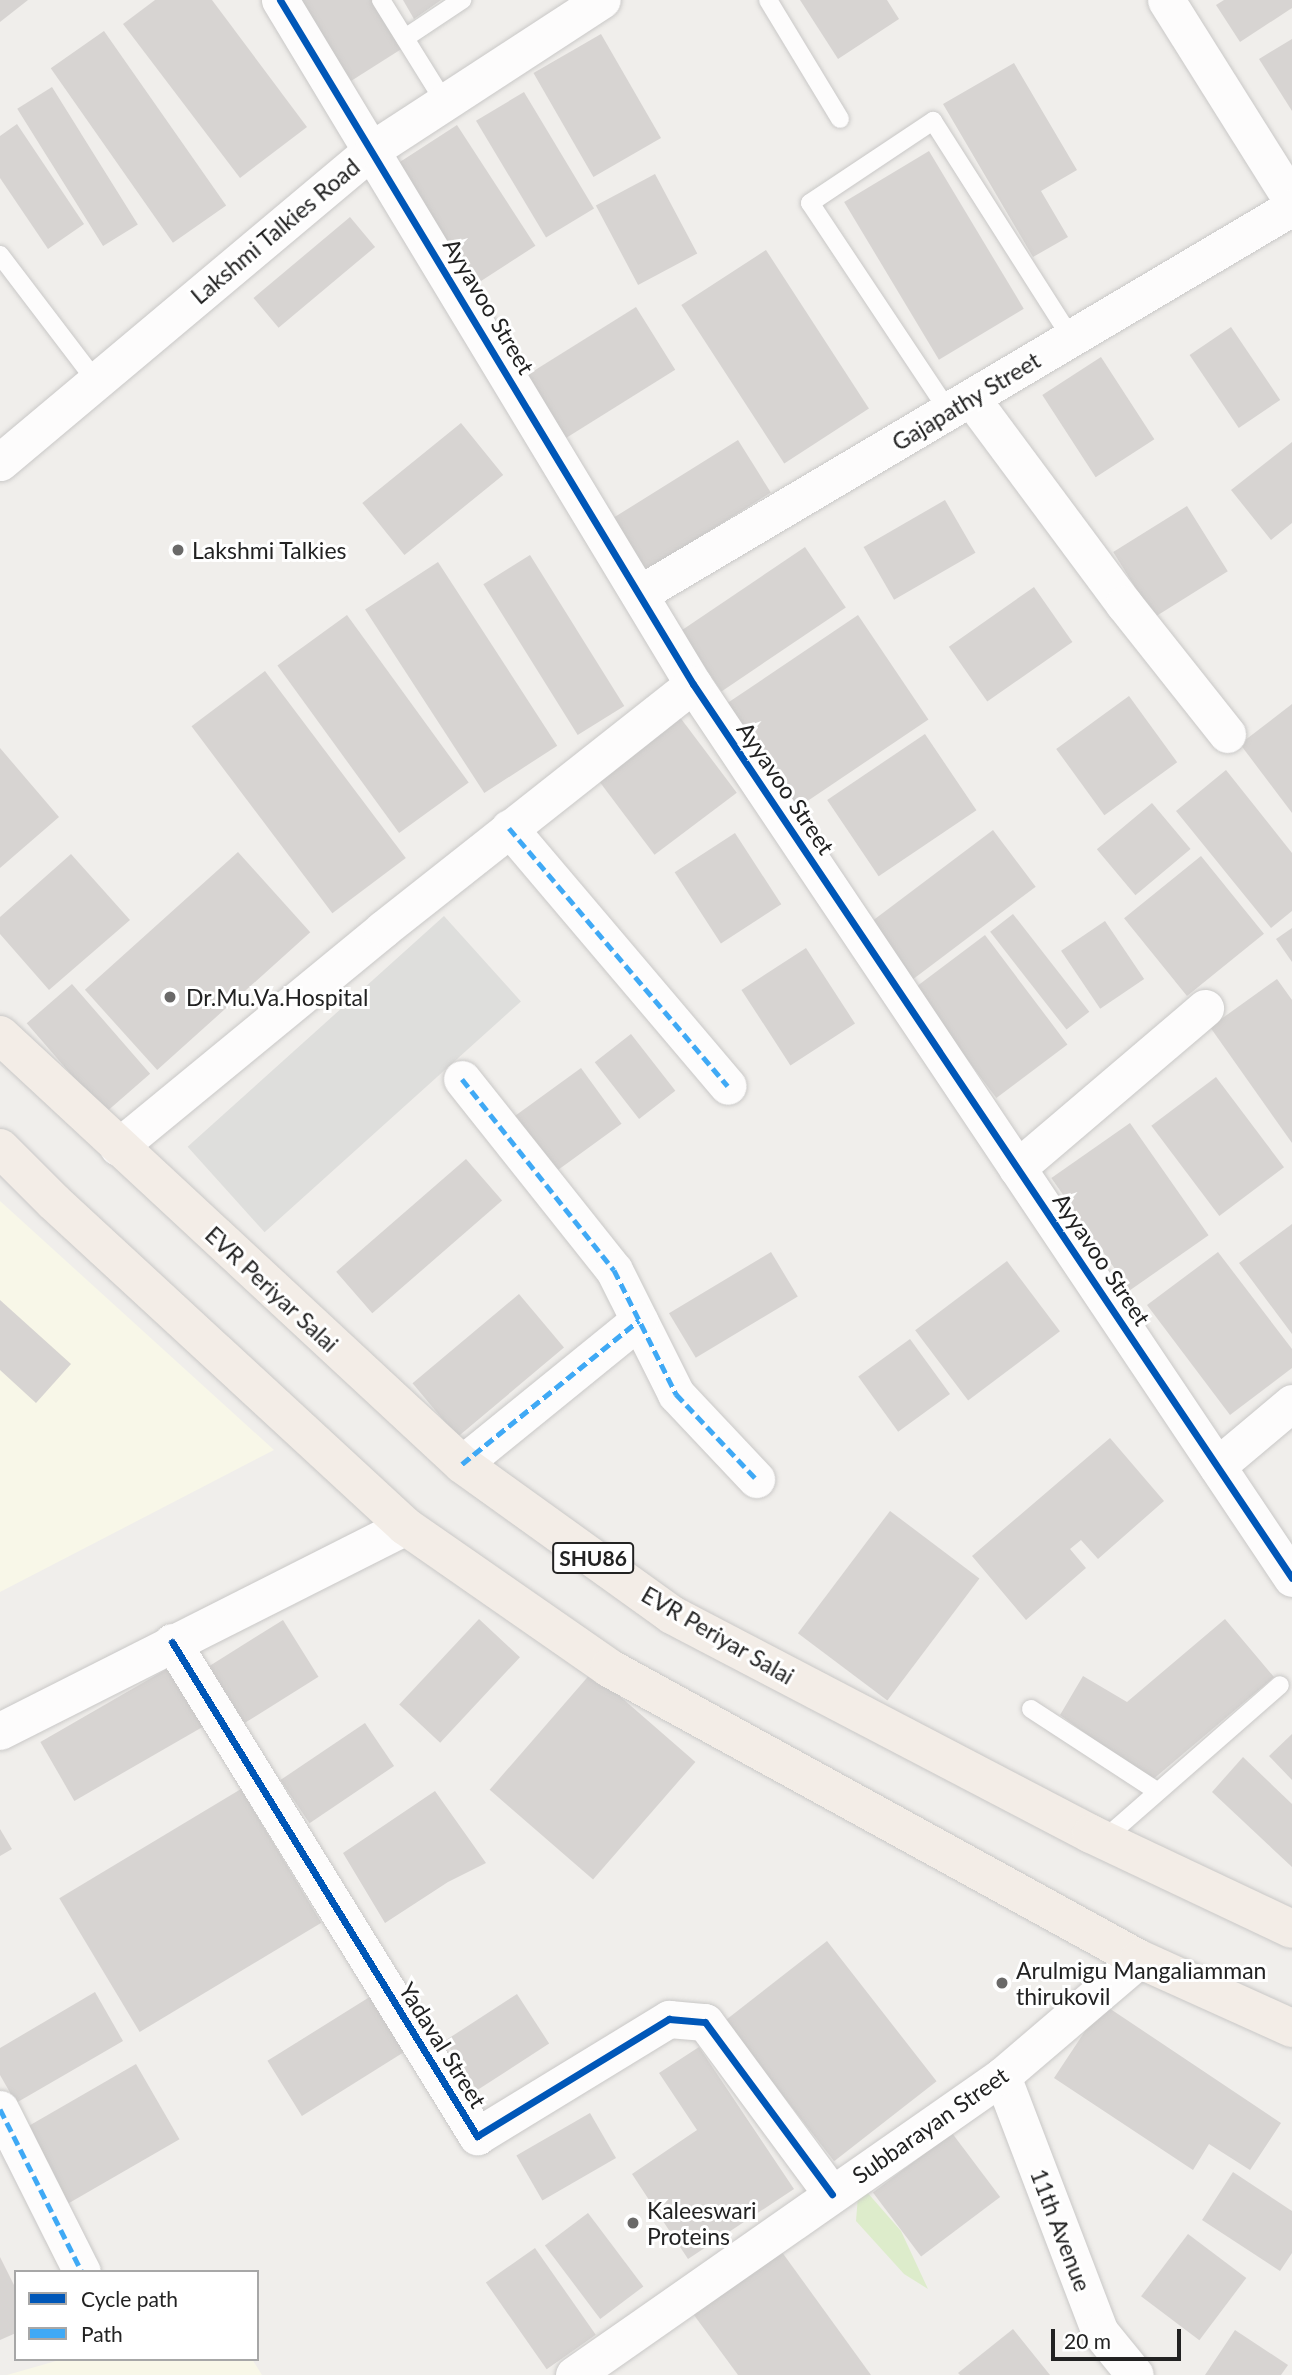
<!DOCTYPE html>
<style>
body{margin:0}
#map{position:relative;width:1292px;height:2375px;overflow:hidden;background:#f0eeeb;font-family:Lato,sans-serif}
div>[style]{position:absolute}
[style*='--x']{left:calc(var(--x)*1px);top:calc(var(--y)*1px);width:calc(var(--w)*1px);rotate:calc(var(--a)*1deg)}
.education>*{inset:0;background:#f8f7e8}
.religious>*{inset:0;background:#dededc;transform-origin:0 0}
.grass>*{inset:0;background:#ddeccb}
.building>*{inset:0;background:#d7d4d2;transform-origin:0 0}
.roads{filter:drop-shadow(0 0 2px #c9c8c7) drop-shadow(0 0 2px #c9c8c7)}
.lane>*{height:18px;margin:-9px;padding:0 9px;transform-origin:9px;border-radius:9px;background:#fdfcfc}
.street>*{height:37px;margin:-18.5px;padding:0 18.5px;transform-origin:18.5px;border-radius:18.5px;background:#fdfcfc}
.primary>*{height:38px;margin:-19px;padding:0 19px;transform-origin:19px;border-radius:19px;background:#f3ede7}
.quiet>*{height:5px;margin-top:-2.5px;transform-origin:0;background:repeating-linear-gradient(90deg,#3fa9f5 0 10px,transparent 0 15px)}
.cycleway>*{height:7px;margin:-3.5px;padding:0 3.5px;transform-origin:3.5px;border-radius:3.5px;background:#0057b8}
.dots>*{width:19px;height:19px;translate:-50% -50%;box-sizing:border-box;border:4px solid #fff;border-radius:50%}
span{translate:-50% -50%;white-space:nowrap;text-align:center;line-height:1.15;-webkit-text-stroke:6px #fff;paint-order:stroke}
.shield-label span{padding:2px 5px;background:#fff;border:2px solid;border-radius:5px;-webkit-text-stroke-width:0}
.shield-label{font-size:21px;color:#222;font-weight:700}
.street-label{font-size:23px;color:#222}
.poi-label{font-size:23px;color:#222}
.left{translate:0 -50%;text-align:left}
.legend{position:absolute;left:14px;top:2270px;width:245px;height:91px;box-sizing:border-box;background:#fff;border:2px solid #a7a7a7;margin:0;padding:9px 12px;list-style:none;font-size:21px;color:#222}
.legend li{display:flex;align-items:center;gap:14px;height:35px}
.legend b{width:35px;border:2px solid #a7a7a7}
.scale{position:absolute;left:1051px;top:2329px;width:130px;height:32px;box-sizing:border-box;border:4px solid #222;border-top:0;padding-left:9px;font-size:21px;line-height:24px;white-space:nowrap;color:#222;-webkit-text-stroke:5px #fff;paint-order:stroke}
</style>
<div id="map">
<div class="education">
<div style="clip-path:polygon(0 1201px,274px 1450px,0 1592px)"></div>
<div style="clip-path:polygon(63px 2359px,252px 2359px,262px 2375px,7px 2375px)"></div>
</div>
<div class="religious">
<div style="left:444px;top:916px;width:115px;height:345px;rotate:48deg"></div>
</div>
<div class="grass">
<div style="clip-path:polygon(859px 2183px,901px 2231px,928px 2289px,904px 2274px,856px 2221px)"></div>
</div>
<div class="building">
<div style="clip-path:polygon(0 0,28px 0,0 22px)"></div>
<div style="clip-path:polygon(155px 0,212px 0,307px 127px,240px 178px,123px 24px)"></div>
<div style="clip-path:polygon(300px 0,373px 0,403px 48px,351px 81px)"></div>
<div style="clip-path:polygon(403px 0,441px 0,414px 19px)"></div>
<div style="clip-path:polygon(800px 0,887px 0,899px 19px,838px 59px)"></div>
<div style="clip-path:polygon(1224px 0,1292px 0,1292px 8px,1240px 42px,1216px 5px)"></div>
<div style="left:104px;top:31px;width:213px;height:65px;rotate:55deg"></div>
<div style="left:601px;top:34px;width:120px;height:78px;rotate:60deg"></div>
<div style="clip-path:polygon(1292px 39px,1292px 111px,1259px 59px)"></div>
<div style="clip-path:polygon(1014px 63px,1077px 170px,1041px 191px,1068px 237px,1033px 257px,943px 104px)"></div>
<div style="left:52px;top:87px;width:162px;height:41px;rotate:58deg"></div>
<div style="left:524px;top:92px;width:136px;height:56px;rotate:59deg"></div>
<div style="clip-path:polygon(17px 124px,84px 224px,48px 249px,0 178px,0 136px)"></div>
<div style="left:457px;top:125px;width:144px;height:75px;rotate:57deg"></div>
<div style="left:929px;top:151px;width:184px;height:99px;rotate:59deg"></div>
<div style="left:655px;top:174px;width:90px;height:67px;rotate:62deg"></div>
<div style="left:350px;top:217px;width:39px;height:126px;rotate:50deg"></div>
<div style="left:766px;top:250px;width:189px;height:101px;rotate:57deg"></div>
<div style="left:636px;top:307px;width:74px;height:133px;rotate:58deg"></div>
<div style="left:1231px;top:327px;width:88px;height:50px;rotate:56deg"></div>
<div style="left:1101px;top:357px;width:98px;height:70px;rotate:57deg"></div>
<div style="left:461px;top:423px;width:67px;height:127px;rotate:51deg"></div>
<div style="left:738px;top:440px;width:62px;height:154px;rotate:58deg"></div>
<div style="clip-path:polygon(1292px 442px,1292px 523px,1271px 540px,1231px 490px)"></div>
<div style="left:945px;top:500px;width:61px;height:94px;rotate:60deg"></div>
<div style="left:1187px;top:506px;width:77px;height:87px;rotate:58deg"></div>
<div style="left:805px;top:547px;width:73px;height:150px;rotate:56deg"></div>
<div style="left:530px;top:555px;width:178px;height:55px;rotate:58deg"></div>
<div style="left:438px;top:562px;width:219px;height:87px;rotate:57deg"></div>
<div style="left:1034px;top:587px;width:67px;height:104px;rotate:55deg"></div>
<div style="left:347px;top:615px;width:207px;height:86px;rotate:54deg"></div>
<div style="left:858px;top:615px;width:126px;height:170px;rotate:56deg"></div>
<div style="left:265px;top:671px;width:234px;height:92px;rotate:53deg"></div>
<div style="left:1129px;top:696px;width:82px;height:90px;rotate:54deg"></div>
<div style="clip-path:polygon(1292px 704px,1292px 813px,1240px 744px)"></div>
<div style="left:679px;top:716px;width:96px;height:103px;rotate:53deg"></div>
<div style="left:925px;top:734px;width:92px;height:118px;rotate:56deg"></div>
<div style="clip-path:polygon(0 748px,59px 817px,0 868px)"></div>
<div style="clip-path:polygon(1226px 770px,1292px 853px,1292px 911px,1271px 928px,1176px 811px)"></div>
<div style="left:1152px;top:803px;width:60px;height:72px;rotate:50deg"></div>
<div style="left:993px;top:830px;width:71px;height:162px;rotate:53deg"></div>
<div style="left:735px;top:833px;width:85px;height:72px;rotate:57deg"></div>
<div style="left:238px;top:852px;width:108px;height:206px;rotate:48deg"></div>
<div style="clip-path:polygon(71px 854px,130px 920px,49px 990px,0 934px,0 917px)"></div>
<div style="left:1201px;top:856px;width:100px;height:99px;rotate:51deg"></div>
<div style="left:1013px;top:914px;width:124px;height:29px;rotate:52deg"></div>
<div style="left:1105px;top:921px;width:70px;height:53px;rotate:56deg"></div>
<div style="clip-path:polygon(1292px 928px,1292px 962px,1276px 939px)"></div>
<div style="left:985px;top:935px;width:137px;height:89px;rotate:53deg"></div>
<div style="left:806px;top:948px;width:90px;height:77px;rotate:57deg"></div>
<div style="clip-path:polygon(1277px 979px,1292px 1000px,1292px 1143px,1210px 1027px)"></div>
<div style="left:72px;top:984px;width:119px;height:60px;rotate:49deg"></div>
<div style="left:631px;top:1034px;width:72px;height:46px;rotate:52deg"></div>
<div style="left:581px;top:1068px;width:69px;height:91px;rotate:54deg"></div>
<div style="left:1216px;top:1077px;width:113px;height:81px;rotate:53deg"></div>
<div style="left:1130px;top:1123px;width:137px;height:96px;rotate:55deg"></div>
<div style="left:466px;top:1159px;width:55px;height:172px;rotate:49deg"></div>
<div style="clip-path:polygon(1292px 1224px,1292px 1334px,1239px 1263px)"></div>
<div style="left:771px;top:1252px;width:52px;height:119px;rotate:59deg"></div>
<div style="clip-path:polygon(1218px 1252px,1292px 1349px,1292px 1368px,1230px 1415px,1147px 1305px)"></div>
<div style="left:1007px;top:1261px;width:88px;height:115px;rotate:53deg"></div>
<div style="left:519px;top:1294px;width:70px;height:139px;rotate:50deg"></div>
<div style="clip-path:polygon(0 1300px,71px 1364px,36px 1403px,0 1370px)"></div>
<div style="left:910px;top:1339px;width:68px;height:64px;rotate:54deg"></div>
<div style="clip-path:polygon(1110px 1438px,1164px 1501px,1098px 1559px,1081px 1540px,1070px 1549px,1086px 1568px,1026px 1620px,972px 1556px)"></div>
<div style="left:890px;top:1511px;width:112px;height:153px;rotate:37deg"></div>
<div style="left:479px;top:1619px;width:56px;height:117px;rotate:43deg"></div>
<div style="clip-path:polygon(1225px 1619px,1274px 1677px,1151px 1781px,1060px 1715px,1083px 1676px,1127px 1702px)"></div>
<div style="left:283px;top:1620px;width:67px;height:90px;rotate:58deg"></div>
<div style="left:172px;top:1666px;width:68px;height:152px;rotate:60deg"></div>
<div style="left:592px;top:1672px;width:137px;height:156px;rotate:41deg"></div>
<div style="left:365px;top:1723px;width:52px;height:102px;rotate:56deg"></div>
<div style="clip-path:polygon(1292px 1734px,1292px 1780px,1269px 1756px)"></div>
<div style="clip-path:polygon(1243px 1757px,1292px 1804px,1292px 1867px,1212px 1792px)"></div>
<div style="left:241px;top:1789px;width:156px;height:212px;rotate:59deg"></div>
<div style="clip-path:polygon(435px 1791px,486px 1863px,448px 1882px,385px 1923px,343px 1853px)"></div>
<div style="clip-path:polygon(0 1829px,12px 1849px,0 1856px)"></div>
<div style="left:827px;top:1941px;width:178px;height:130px;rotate:52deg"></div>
<div style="clip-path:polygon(95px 1992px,123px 2041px,16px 2103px,0 2075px,0 2048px)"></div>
<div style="left:376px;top:1993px;width:65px;height:128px;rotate:58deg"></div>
<div style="left:517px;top:1994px;width:59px;height:86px;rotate:57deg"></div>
<div style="clip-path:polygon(1103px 2004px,1281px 2123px,1250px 2170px,1209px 2144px,1193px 2170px,1054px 2078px)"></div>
<div style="clip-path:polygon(699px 2047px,794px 2189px,688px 2259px,632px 2174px,697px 2130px,659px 2073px)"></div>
<div style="left:136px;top:2064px;width:87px;height:136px;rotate:60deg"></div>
<div style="left:590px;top:2113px;width:52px;height:85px;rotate:60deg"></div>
<div style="left:952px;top:2133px;width:80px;height:99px;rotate:53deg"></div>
<div style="clip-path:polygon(1233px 2172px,1292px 2211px,1292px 2253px,1280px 2271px,1202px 2220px)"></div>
<div style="left:588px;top:2213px;width:92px;height:54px;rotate:53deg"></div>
<div style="left:1188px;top:2234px;width:73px;height:78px;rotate:37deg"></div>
<div style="left:535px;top:2248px;width:106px;height:60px;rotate:55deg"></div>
<div style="clip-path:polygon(779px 2248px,871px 2375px,738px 2375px,691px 2311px)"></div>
<div style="clip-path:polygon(0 2257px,16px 2289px,16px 2333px,0 2340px)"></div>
<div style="clip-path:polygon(1013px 2329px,1050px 2375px,960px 2375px,958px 2373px)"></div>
<div style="clip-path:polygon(1235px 2330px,1288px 2365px,1281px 2375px,1205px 2375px)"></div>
</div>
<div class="roads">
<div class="lane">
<div style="--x:381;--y:0;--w:121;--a:58.1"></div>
<div style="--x:768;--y:0;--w:139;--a:58.8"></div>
<div style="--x:405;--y:38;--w:69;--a:-33.7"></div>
<div style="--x:0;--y:255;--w:158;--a:52.7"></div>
<div style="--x:949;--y:412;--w:251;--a:-123.6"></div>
<div style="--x:810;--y:203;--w:148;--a:-33.7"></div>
<div style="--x:933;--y:121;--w:257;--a:57.5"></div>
<div style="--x:1031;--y:1709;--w:150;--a:33.1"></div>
<div style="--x:1103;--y:1840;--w:235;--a:-41.2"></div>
</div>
<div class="street">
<div style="--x:280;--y:0;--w:799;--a:58.88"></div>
<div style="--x:693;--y:684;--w:1076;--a:56.18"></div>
<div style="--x:1166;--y:0;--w:237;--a:57.9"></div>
<div style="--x:971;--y:398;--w:257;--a:53.4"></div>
<div style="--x:1124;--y:604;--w:166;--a:51.6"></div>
<div style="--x:0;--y:462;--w:487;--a:-40"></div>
<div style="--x:373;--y:149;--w:273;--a:-33.1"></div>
<div style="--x:639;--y:594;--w:759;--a:-30.65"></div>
<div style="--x:509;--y:828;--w:338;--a:49.7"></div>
<div style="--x:462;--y:1079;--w:244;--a:51.5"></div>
<div style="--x:614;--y:1270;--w:139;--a:63.4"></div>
<div style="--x:676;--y:1394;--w:117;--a:46.7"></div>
<div style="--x:118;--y:1147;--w:343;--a:-39.4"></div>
<div style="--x:383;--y:929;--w:395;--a:-38.3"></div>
<div style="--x:1017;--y:1168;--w:247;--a:-40.4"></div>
<div style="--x:462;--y:1464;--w:228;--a:-39.1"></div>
<div style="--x:1217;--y:1466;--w:98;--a:-40"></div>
<div style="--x:172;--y:1642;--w:581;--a:58.31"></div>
<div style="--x:477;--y:2136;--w:225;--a:-31.4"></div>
<div style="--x:669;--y:2019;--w:36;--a:5"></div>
<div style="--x:705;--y:2022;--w:214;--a:53.6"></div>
<div style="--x:0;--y:1731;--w:454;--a:-26.8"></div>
<div style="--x:1002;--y:2076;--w:274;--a:69.1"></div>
<div style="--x:1100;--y:2332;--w:55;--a:50.9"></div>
<div style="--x:0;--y:2109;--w:182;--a:63.3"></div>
<div style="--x:574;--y:2375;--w:522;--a:-34.94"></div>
<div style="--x:1002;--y:2076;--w:180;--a:-40.5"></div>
</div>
<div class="primary">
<div style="--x:0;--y:1035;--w:630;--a:42.88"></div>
<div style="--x:462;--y:1464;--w:259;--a:35.7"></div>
<div style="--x:672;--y:1615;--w:473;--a:27.6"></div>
<div style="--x:1091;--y:1834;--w:222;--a:25.3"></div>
<div style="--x:0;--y:1148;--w:76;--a:45"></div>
<div style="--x:54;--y:1202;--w:478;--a:42.7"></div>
<div style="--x:405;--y:1526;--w:249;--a:34.8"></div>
<div style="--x:609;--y:1668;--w:605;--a:28.77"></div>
<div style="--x:1139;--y:1959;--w:168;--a:24.3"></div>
</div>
</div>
<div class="quiet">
<div style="--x:509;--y:828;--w:338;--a:49.7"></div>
<div style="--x:462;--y:1079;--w:244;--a:51.5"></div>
<div style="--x:614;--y:1270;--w:139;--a:63.4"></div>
<div style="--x:676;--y:1394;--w:117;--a:46.7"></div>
<div style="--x:462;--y:1464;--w:228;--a:-39.1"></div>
<div style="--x:0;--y:2109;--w:182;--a:63.3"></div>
</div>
<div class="cycleway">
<div style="--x:280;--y:0;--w:799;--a:58.88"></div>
<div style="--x:693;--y:684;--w:1076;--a:56.18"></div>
<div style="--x:172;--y:1642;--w:581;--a:58.31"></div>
<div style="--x:477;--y:2136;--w:225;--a:-31.4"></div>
<div style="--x:669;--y:2019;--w:36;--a:5"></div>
<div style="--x:705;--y:2022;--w:214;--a:53.6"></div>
</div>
<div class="dots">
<div style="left:178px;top:550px;background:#6a6968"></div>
<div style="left:170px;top:997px;background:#6a6968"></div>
<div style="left:1002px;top:1983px;background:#6a6968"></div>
<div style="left:633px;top:2223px;background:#6a6968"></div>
</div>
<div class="shield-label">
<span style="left:593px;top:1558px">SHU86</span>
</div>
<div class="street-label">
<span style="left:275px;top:231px;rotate:-40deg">Lakshmi Talkies Road</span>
<span style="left:489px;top:306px;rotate:59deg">Ayyavoo Street</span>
<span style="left:966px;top:401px;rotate:-31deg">Gajapathy Street</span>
<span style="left:786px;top:788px;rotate:56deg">Ayyavoo Street</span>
<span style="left:1102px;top:1259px;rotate:56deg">Ayyavoo Street</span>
<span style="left:272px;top:1289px;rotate:43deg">EVR Periyar Salai</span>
<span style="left:718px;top:1635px;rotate:30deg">EVR Periyar Salai</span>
<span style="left:443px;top:2045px;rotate:58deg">Yadaval Street</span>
<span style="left:930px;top:2125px;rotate:-35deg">Subbarayan Street</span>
<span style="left:1061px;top:2230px;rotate:69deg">11th Avenue</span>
</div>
<div class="poi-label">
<span class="left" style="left:192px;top:550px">Lakshmi Talkies</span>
<span class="left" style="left:186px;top:997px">Dr.Mu.Va.Hospital</span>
<span class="left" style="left:1016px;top:1983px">Arulmigu Mangaliamman<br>thirukovil</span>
<span class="left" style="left:647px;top:2223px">Kaleeswari<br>Proteins</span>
</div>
<ul class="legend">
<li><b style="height:9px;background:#0057b8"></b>Cycle path</li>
<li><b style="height:9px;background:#3fa9f5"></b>Path</li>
</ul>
<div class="scale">20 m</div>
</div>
